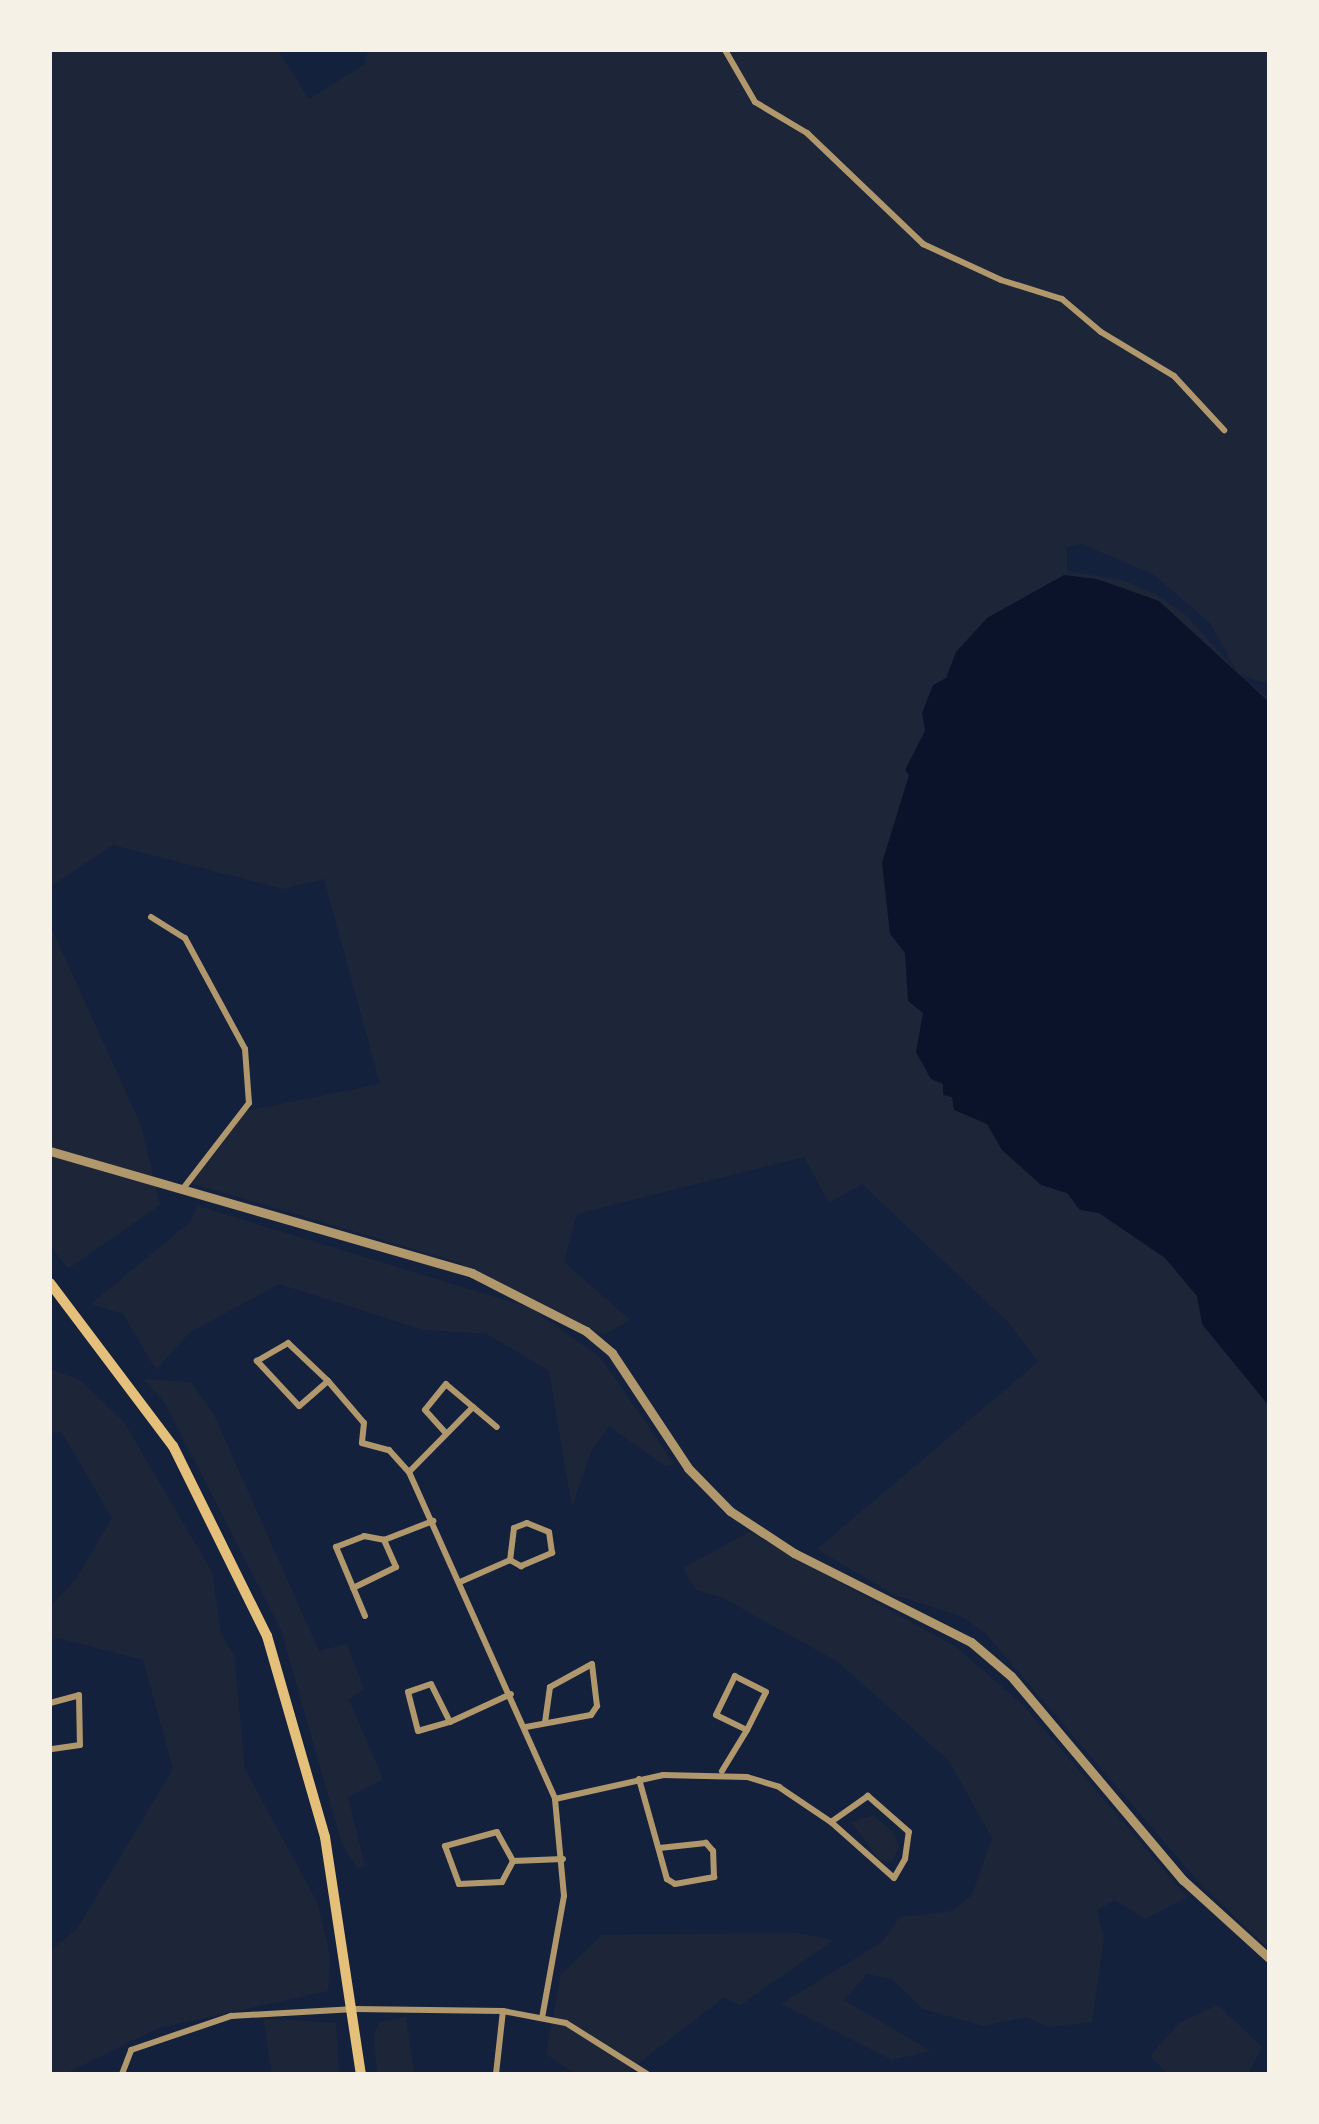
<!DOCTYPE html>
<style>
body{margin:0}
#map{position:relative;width:1319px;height:2124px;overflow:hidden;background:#14213d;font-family:Montserrat,sans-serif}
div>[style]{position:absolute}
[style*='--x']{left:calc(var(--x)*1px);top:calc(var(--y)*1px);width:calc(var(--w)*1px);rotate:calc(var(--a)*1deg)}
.green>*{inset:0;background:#1d2539}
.water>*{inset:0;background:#0b132b}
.minor>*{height:6px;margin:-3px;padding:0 3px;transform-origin:3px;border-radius:3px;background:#b1986c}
.tertiary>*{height:9px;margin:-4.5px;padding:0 4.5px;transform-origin:4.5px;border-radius:4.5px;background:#b1986c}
.secondary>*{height:10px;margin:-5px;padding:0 5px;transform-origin:5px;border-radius:5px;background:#e5c07b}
span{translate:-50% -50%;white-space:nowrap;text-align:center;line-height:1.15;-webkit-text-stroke:10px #f6f1e7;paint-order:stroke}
.frame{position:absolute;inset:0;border:52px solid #f6f1e7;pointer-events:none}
</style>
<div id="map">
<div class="green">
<div style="clip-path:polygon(evenodd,50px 50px,278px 50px,309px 99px,365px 64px,368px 50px,1269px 50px,1269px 684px,1236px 673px,1269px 698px,1269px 1949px,1202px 1886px,985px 1633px,961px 1616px,894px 1595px,817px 1549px,1038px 1362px,1009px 1323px,862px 1184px,829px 1203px,804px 1157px,577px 1214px,564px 1262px,630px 1320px,604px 1335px,457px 1262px,184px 1181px,241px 1112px,380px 1084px,324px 879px,283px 889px,113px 845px,50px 887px,50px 50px,1081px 544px,1153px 574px,1211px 624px,1237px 672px,1187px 616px,1157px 595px,1123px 580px,1067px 571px,1067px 547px,1081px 544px)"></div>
<div style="clip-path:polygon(50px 925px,141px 1125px,160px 1205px,68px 1269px,50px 1245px)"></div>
<div style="clip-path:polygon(198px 1206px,531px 1308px,601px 1358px,674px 1464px,665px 1466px,609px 1426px,592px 1450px,572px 1507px,549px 1371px,487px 1334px,424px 1330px,279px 1284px,189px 1333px,156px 1370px,123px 1314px,91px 1304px,190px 1222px)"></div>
<div style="clip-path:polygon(50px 1369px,80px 1380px,124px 1422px,212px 1572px,221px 1634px,234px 1655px,245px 1769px,317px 1902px,330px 1955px,328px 1991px,158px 2028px,65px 2074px,50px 2074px,50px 1951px,77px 1929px,173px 1769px,143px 1660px,58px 1638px,50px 1641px,50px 1606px,76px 1579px,112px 1518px,61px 1431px,50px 1434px)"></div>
<div style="clip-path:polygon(143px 1379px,191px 1382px,214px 1415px,319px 1651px,347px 1644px,364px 1689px,349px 1700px,383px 1779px,348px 1797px,365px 1867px,357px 1868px,342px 1844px,281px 1630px,165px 1403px)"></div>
<div style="clip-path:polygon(749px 1532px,956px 1647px,1024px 1706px,1187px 1897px,1145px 1919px,1115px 1900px,1097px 1910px,1104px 1940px,1092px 2022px,1048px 2027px,1026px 2017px,983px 2026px,923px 2009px,892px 1979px,867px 1974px,844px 2000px,931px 2051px,892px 2060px,781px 2004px,882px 1942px,900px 1917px,952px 1911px,972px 1895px,992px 1838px,949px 1761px,838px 1662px,721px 1597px,696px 1590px,683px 1568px)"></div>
<div style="clip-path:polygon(873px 1815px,894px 1833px,899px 1848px,891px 1862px,880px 1861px,851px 1822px)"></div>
<div style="clip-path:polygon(797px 1933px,834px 1940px,740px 2005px,723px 1998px,625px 2074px,575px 2074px,546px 2054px,561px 1974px,602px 1935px)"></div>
<div style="clip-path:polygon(1218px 2005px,1262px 2047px,1248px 2074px,1168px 2074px,1150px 2056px,1180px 2022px)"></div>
<div style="clip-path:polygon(406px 2017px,414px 2074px,377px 2074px,374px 2034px,380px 2022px)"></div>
<div style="clip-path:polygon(263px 2018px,336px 2023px,339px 2074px,272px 2074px)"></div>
</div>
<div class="water">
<div style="clip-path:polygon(1064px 575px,1097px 579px,1159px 601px,1269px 702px,1269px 1406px,1202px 1324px,1197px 1296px,1165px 1258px,1099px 1213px,1080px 1210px,1067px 1193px,1041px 1185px,1002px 1150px,987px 1124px,954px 1110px,952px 1097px,943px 1095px,943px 1084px,931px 1079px,916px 1052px,923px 1013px,908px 1001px,905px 953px,890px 934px,882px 863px,909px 775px,905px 770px,925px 731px,922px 713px,933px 685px,946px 678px,956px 652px,987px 618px)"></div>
</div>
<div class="minor">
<div style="--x:725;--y:50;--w:60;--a:60"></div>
<div style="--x:755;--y:102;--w:61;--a:30.8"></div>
<div style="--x:807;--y:133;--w:161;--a:43.7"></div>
<div style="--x:923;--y:244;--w:86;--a:24.8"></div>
<div style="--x:1001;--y:280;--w:64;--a:17.3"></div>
<div style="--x:1062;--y:299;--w:51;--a:40.2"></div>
<div style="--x:1101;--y:332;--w:85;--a:31.1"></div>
<div style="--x:1174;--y:376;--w:74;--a:47.2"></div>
<div style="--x:151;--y:917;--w:40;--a:32"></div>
<div style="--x:185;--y:938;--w:126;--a:61.6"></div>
<div style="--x:245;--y:1049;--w:54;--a:85.8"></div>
<div style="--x:249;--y:1103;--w:110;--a:127.6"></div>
<div style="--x:328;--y:1381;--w:38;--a:139"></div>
<div style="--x:299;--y:1406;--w:62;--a:-133"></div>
<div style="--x:257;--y:1361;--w:36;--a:-30"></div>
<div style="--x:288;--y:1343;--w:55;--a:43.5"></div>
<div style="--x:328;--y:1381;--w:55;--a:49.4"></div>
<div style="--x:364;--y:1423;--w:20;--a:96"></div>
<div style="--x:362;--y:1443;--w:28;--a:15"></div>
<div style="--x:389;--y:1450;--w:30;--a:48"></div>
<div style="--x:409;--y:1472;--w:358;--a:65.9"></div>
<div style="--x:555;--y:1799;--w:97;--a:84.7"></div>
<div style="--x:564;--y:1896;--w:124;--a:100.2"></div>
<div style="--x:473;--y:1407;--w:31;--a:40"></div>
<div style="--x:409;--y:1472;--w:91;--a:-45.4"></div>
<div style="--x:473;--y:1407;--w:35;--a:-140"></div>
<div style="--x:446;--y:1384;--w:33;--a:129"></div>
<div style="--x:425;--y:1410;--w:31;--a:48"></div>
<div style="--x:460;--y:1582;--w:55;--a:-23.7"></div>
<div style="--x:510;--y:1560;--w:13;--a:29"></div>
<div style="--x:521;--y:1566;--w:34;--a:-23"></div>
<div style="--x:552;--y:1553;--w:21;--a:-98"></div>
<div style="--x:549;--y:1532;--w:24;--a:-158"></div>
<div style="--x:527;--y:1523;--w:14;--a:159"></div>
<div style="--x:514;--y:1528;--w:32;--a:97"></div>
<div style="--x:353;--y:1588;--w:48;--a:-26"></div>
<div style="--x:396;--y:1567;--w:30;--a:-114"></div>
<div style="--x:365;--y:1616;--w:75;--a:-112.8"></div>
<div style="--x:336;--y:1547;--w:30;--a:-21"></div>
<div style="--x:364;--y:1536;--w:20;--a:11"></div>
<div style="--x:384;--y:1540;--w:53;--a:-21.2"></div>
<div style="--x:50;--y:1703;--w:30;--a:-15"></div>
<div style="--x:79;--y:1695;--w:50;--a:88.9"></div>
<div style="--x:80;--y:1745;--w:30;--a:172"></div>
<div style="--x:450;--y:1722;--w:42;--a:-116.6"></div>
<div style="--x:431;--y:1684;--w:24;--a:161"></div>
<div style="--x:408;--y:1692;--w:40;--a:75.6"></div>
<div style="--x:418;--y:1731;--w:33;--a:-16"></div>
<div style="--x:450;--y:1722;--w:67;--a:-24.7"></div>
<div style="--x:526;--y:1727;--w:66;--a:-10.5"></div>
<div style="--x:591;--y:1715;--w:11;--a:-56"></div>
<div style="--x:597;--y:1706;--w:42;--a:-96.8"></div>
<div style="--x:592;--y:1664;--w:48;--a:151.3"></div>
<div style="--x:550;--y:1687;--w:36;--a:98"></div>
<div style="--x:722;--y:1771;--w:48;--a:-58.6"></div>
<div style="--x:747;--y:1730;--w:42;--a:-63.4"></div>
<div style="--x:766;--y:1692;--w:35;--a:-153"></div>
<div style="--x:735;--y:1676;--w:43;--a:116"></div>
<div style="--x:716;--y:1715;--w:34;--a:26"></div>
<div style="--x:639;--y:1779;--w:104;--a:74.4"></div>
<div style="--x:667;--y:1879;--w:9;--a:32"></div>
<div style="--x:675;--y:1884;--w:40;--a:-10"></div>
<div style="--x:714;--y:1877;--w:26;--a:-92"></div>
<div style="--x:713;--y:1851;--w:11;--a:-131"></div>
<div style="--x:706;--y:1843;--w:47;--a:173.9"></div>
<div style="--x:555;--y:1799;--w:111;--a:-12.5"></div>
<div style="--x:663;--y:1775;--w:84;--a:1.4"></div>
<div style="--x:747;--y:1777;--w:34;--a:17"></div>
<div style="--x:779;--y:1787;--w:63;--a:33.9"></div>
<div style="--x:831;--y:1822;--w:84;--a:41.6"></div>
<div style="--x:894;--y:1878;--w:22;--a:-60"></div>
<div style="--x:905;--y:1859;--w:27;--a:-82"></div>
<div style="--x:909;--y:1832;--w:55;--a:-138.7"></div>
<div style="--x:868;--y:1796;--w:45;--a:144.9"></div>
<div style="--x:513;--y:1861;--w:33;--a:-119"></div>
<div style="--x:497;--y:1832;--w:54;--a:164.9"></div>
<div style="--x:445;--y:1846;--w:40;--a:69.8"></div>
<div style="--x:459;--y:1884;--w:43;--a:-2.7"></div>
<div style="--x:502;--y:1882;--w:24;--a:-62"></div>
<div style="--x:513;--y:1861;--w:50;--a:-2.3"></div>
<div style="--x:122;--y:2074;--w:26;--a:-69"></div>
<div style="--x:131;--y:2050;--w:106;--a:-18.8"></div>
<div style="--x:231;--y:2016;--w:124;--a:-3.2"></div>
<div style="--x:355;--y:2009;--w:148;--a:0.8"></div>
<div style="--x:503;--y:2011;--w:64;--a:10.8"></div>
<div style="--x:566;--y:2023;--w:96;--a:32.2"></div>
<div style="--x:496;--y:2074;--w:63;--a:-83.7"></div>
</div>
<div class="tertiary">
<div style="--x:50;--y:1151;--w:439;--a:16.1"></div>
<div style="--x:472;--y:1273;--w:128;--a:27"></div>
<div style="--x:586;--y:1331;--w:34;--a:40"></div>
<div style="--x:612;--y:1353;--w:138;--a:56.5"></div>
<div style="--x:688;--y:1468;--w:60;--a:45.7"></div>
<div style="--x:730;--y:1511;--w:77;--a:33.3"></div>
<div style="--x:794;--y:1553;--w:198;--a:26.7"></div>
<div style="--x:971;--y:1642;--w:52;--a:40.4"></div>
<div style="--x:1011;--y:1676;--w:267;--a:49.9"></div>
<div style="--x:1183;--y:1880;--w:116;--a:42.2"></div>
</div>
<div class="secondary">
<div style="--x:50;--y:1283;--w:204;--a:53"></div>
<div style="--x:173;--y:1446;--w:212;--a:63.7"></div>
<div style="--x:267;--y:1636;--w:209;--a:73.9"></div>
<div style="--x:325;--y:1837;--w:240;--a:81.4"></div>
</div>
<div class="frame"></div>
</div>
